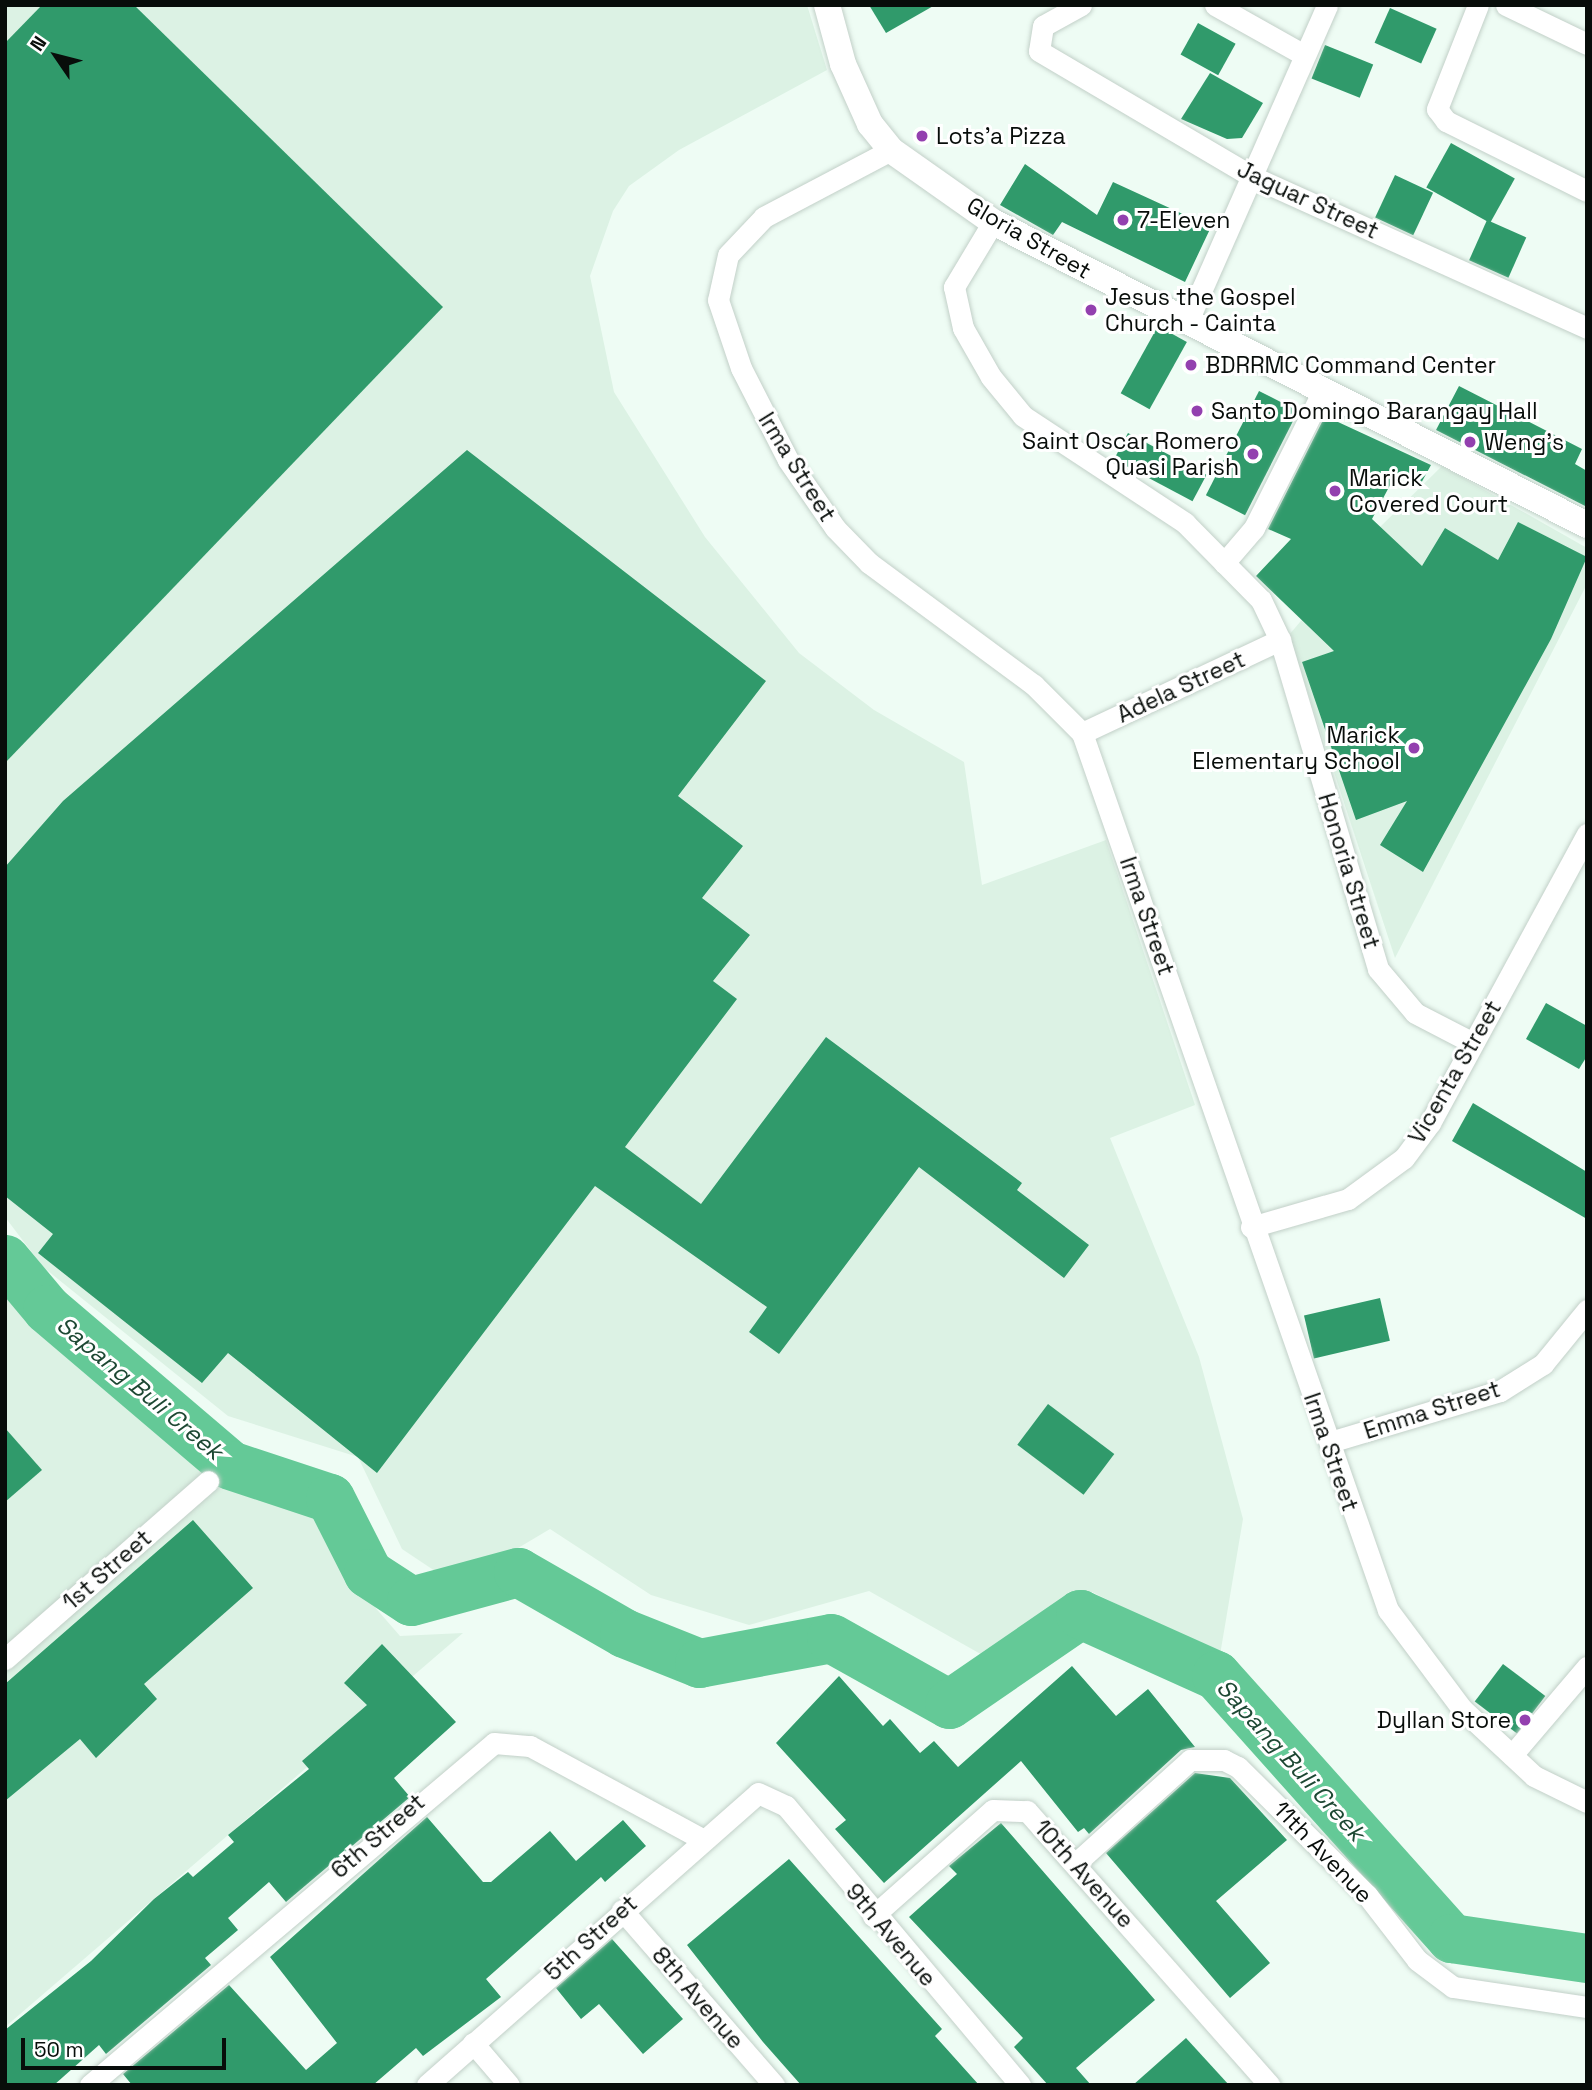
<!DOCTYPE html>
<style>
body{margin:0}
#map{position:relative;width:1592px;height:2090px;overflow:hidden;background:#eefcf4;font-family:"Space Grotesk",sans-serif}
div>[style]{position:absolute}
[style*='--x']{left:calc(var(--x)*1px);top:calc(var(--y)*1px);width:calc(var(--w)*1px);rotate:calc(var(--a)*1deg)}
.built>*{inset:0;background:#dcf2e4}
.river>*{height:49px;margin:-24.5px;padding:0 24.5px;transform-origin:24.5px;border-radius:24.5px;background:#64c997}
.building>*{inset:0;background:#309a6b;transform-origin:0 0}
.roads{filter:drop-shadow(0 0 2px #c2d0c8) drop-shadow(0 0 2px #c2d0c8)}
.minor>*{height:21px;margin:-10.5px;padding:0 10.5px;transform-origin:10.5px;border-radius:10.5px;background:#fff}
.tertiary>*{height:26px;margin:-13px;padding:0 13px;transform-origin:13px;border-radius:13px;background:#fff}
.dots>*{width:19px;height:19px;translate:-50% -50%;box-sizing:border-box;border:4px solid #fff;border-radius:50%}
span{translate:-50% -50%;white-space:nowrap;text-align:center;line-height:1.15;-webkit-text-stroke:6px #fff;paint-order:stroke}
.poi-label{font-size:23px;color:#080d0a}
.left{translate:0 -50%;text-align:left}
.right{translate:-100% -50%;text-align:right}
.street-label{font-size:23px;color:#080d0a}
.water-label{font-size:24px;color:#1d4833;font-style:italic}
.frame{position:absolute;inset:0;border:7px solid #080d0a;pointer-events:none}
.north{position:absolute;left:21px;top:21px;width:70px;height:70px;-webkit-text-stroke:5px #fff;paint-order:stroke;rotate:305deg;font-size:19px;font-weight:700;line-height:28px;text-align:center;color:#080d0a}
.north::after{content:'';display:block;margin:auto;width:24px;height:32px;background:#080d0a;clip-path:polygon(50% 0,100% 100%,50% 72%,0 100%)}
.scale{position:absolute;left:21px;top:2038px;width:205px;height:32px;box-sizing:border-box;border:4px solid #080d0a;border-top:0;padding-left:9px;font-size:21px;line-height:24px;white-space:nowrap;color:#080d0a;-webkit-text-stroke:5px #fff;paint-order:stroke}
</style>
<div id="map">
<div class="built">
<div style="clip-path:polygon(5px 5px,807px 5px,827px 70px,679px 150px,629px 186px,613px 211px,590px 276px,614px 392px,705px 537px,799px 653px,874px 710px,964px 762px,982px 885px,1106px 840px,1195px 1105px,1110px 1138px,1199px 1357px,1243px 1519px,1220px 1655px,1092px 1592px,993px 1661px,869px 1591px,749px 1625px,651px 1595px,550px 1529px,483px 1569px,435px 1571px,402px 1549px,358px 1457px,228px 1416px,43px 1267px,5px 1217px)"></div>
<div style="clip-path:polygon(1442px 466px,1587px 548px,1587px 584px,1395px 958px,1289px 635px,1381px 526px)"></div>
<div style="clip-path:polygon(5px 1271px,54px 1327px,220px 1482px,312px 1507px,353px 1582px,400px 1636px,463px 1633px,5px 2027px)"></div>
</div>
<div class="river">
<div style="--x:5;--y:1259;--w:65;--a:50"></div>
<div style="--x:47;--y:1309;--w:240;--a:40.4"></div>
<div style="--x:230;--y:1465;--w:105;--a:18.3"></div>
<div style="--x:330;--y:1498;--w:84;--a:63.1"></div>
<div style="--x:368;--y:1573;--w:51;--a:33.1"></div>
<div style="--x:411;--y:1601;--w:111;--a:-15.2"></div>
<div style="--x:518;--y:1572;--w:122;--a:29.9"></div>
<div style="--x:624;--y:1633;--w:81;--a:21.8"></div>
<div style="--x:699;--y:1663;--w:134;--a:-10.7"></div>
<div style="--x:831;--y:1638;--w:135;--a:29.2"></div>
<div style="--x:949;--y:1704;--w:159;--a:-34.5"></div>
<div style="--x:1080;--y:1614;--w:149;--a:24.2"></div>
<div style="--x:1216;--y:1675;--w:353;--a:48.2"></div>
<div style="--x:1451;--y:1938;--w:137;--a:8.4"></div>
</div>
<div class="building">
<div style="clip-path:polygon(42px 5px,134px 5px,443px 307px,5px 763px,5px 43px)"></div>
<div style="clip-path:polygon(869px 5px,935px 5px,886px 33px)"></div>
<div style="left:1390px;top:8px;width:51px;height:38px;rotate:24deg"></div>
<div style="left:1198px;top:23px;width:43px;height:36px;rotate:29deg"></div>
<div style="left:1325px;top:45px;width:52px;height:36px;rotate:22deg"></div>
<div style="clip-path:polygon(1210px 73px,1263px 103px,1242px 138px,1227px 139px,1181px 119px)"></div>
<div style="left:1451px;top:143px;width:73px;height:51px;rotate:29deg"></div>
<div style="clip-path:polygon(1025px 164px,1097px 215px,1113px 182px,1211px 227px,1185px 282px,1062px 222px,1053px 235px,1000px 205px)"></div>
<div style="left:1395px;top:175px;width:42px;height:47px;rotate:25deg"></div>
<div style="left:1487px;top:220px;width:43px;height:44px;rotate:24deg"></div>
<div style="left:1158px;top:326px;width:33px;height:77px;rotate:29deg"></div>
<div style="clip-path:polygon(1459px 386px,1582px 449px,1575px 464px,1587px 471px,1587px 507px,1436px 430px)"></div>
<div style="left:1259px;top:391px;width:44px;height:117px;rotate:27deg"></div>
<div style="clip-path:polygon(1325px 416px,1431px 465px,1419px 487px,1396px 474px,1372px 519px,1422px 566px,1445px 528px,1498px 560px,1518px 522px,1587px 557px,1551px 639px,1423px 872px,1380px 845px,1407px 801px,1356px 820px,1302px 662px,1334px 651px,1256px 576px,1291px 539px,1268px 529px)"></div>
<div style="left:1128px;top:433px;width:89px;height:30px;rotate:28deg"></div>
<div style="clip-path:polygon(467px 450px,766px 681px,678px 796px,743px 846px,702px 898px,750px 935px,713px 981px,737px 999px,625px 1147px,701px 1204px,826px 1037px,1022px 1183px,1017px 1190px,1089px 1245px,1064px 1278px,919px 1167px,779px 1354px,749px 1332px,767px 1307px,595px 1186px,377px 1473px,228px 1353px,202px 1383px,38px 1253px,53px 1234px,5px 1196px,5px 867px,63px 801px)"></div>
<div style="clip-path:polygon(1546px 1003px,1587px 1026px,1587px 1056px,1579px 1069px,1526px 1039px)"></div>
<div style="clip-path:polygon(1473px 1103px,1587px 1172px,1587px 1219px,1452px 1141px)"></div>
<div style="left:1380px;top:1298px;width:44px;height:78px;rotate:77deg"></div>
<div style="left:1048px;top:1404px;width:83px;height:51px;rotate:37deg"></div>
<div style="clip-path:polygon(5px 1428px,42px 1470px,5px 1502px)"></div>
<div style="clip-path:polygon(193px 1520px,253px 1588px,144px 1684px,157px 1699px,96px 1758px,80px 1739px,5px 1801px,5px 1684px)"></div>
<div style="clip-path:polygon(382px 1644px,456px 1722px,394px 1778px,410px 1797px,286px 1902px,269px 1882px,228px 1918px,238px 1930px,205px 1958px,211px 1965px,106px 2054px,99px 2045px,54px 2085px,5px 2085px,5px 2030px,91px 1961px,154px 1899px,188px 1872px,193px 1877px,234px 1842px,228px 1835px,309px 1769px,302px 1761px,367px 1705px,344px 1683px)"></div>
<div style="left:1503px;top:1664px;width:53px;height:47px;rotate:37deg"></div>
<div style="clip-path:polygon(1072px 1666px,1116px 1716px,1148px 1689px,1195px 1747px,1181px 1750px,1089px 1834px,1084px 1828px,1078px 1832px,1021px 1761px,884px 1883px,835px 1829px,846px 1820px,776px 1743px,839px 1676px,883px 1726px,890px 1719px,920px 1753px,934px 1741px,958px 1767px)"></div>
<div style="clip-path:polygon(1195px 1773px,1230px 1778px,1287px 1840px,1216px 1901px,1270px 1963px,1230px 1998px,1106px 1853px)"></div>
<div style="clip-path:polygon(427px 1817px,483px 1882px,491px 1882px,550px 1831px,576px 1861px,623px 1820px,646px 1846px,605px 1882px,601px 1877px,486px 1979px,501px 1997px,423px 2056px,416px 2048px,373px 2085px,132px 2085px,123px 2074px,229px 1985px,306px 2070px,337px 2043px,270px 1957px)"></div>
<div style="clip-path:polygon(1001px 1823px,1155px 2000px,1076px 2068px,1091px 2085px,1048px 2085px,1014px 2047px,1023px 2038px,909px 1917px,957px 1874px,949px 1866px)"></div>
<div style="clip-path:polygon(789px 1859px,942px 2029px,935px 2036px,979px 2085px,801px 2085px,763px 2042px,687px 1945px)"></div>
<div style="clip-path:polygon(612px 1939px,683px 2019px,643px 2054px,599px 2004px,581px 2019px,556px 1988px)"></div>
<div style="clip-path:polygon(1186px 2038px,1229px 2085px,1133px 2085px)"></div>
</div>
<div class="roads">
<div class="minor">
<div style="--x:1081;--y:5;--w:43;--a:151.1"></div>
<div style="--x:1043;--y:26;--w:25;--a:99"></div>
<div style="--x:1039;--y:51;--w:248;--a:30.5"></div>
<div style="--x:1253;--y:177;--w:367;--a:24.3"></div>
<div style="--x:1215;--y:5;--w:102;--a:29.3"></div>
<div style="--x:1478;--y:5;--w:112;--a:111.5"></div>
<div style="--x:1437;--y:109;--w:15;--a:53"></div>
<div style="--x:1446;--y:121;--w:157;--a:26.4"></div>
<div style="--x:1506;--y:5;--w:90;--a:25.7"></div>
<div style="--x:891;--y:150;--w:144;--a:152.2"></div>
<div style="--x:764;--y:217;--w:52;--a:133.5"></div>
<div style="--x:728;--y:255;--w:46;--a:102.5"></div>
<div style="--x:718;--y:300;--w:72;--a:71.3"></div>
<div style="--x:741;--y:368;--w:103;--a:62.9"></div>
<div style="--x:788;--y:460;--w:83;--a:55.3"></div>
<div style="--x:835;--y:528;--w:49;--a:45.8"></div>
<div style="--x:869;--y:563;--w:205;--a:36.5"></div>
<div style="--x:1034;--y:685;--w:68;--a:45"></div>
<div style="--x:1082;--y:733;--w:929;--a:70.77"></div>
<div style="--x:1388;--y:1610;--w:124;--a:53.2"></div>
<div style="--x:1462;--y:1709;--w:98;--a:42.9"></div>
<div style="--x:1534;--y:1776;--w:59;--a:26.1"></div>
<div style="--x:993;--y:222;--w:76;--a:121"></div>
<div style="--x:954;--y:287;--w:42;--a:77.6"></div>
<div style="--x:963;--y:328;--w:56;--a:60.3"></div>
<div style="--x:991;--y:377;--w:50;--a:50.6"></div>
<div style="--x:1023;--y:416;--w:194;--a:33.4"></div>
<div style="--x:1185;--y:523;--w:108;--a:45.4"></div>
<div style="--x:1261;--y:600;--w:44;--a:64.6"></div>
<div style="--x:1280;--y:640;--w:343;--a:73.4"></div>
<div style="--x:1378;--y:969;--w:57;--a:49.9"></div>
<div style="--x:1415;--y:1013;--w:65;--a:27.3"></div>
<div style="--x:1187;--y:323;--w:347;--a:-66.2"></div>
<div style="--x:1224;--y:563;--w:46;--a:-49.4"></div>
<div style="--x:1254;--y:528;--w:153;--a:-63.3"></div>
<div style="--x:1082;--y:733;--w:219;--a:-25.2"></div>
<div style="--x:1251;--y:1227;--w:101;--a:-16.1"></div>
<div style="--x:1348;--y:1199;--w:69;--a:-36.2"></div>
<div style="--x:1404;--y:1158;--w:44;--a:-53.4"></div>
<div style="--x:1430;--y:1123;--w:329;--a:-61.5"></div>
<div style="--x:1330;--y:1442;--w:177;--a:-16.7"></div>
<div style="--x:1500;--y:1391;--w:51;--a:-32.1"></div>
<div style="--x:1543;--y:1364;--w:70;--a:-50.8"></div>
<div style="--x:5;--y:1659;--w:270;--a:-41.2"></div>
<div style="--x:1512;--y:1755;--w:116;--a:-49.6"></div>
<div style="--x:1076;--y:1863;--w:154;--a:-42.1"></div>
<div style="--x:1190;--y:1760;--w:34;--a:0"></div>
<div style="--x:1224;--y:1760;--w:16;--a:27"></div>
<div style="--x:1238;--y:1767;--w:182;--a:44.8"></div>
<div style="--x:1367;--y:1895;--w:82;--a:52.4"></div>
<div style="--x:1417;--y:1960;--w:45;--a:36.9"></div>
<div style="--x:1453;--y:1987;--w:135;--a:8.5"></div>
<div style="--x:622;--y:1910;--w:232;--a:49"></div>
<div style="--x:873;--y:1916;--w:160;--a:-41.5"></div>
<div style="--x:993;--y:1810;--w:34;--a:2"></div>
<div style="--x:1027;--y:1811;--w:366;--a:48.5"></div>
<div style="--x:473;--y:2043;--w:55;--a:49.4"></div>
<div style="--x:90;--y:2085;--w:529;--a:-40.25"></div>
<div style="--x:494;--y:1743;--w:36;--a:5"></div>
<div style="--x:530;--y:1746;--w:196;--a:28.4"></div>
<div style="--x:427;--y:2085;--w:441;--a:-41.4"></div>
<div style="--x:758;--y:1793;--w:31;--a:25"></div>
<div style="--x:786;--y:1806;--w:364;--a:50"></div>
</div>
<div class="tertiary">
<div style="--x:827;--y:5;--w:61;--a:74.8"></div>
<div style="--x:843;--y:64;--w:66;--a:65.8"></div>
<div style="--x:870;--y:124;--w:33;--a:51"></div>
<div style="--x:891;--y:150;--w:125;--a:35.2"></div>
<div style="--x:993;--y:222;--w:667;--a:27.03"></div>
</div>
</div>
<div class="dots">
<div style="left:922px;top:136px;background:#9340af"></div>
<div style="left:1123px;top:220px;background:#9340af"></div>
<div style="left:1091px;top:310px;background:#9340af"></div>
<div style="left:1191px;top:365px;background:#9340af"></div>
<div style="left:1197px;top:411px;background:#9340af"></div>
<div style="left:1470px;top:442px;background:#9340af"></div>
<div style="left:1253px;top:454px;background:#9340af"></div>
<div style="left:1335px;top:491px;background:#9340af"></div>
<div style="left:1414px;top:748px;background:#9340af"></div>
<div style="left:1525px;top:1720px;background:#9340af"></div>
</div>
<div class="poi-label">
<span class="left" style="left:936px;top:136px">Lots'a Pizza</span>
<span class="left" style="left:1137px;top:220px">7-Eleven</span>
<span class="left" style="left:1105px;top:310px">Jesus the Gospel<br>Church - Cainta</span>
<span class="left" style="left:1205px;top:365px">BDRRMC Command Center</span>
<span class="left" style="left:1211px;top:411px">Santo Domingo Barangay Hall</span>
<span class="right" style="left:1239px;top:454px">Saint Oscar Romero<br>Quasi Parish</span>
<span class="left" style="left:1484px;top:442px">Weng's</span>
<span class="left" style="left:1349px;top:491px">Marick<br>Covered Court</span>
<span class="right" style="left:1400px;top:748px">Marick<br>Elementary School</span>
<span class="right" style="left:1511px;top:1720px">Dyllan Store</span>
</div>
<div class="street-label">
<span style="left:1308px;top:200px;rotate:25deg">Jaguar Street</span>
<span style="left:1029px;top:238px;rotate:30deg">Gloria Street</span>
<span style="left:797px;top:467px;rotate:58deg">Irma Street</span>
<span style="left:1181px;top:687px;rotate:-25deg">Adela Street</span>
<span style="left:1349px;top:871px;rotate:73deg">Honoria Street</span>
<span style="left:1147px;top:916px;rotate:71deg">Irma Street</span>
<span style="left:1455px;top:1072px;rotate:-60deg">Vicenta Street</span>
<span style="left:1432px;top:1410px;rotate:-18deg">Emma Street</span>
<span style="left:1331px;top:1452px;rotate:71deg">Irma Street</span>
<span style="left:107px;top:1570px;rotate:-41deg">1st Street</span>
<span style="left:378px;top:1836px;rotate:-41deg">6th Street</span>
<span style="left:1323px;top:1852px;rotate:46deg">11th Avenue</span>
<span style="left:1084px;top:1874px;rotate:48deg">10th Avenue</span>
<span style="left:891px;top:1935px;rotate:50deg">9th Avenue</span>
<span style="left:591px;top:1938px;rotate:-42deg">5th Street</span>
<span style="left:698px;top:1998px;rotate:49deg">8th Avenue</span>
</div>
<div class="water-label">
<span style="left:140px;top:1388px;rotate:40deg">Sapang Buli Creek</span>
<span style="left:1291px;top:1760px;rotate:48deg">Sapang Buli Creek</span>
</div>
<div class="frame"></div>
<div class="north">N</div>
<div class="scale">50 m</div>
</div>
